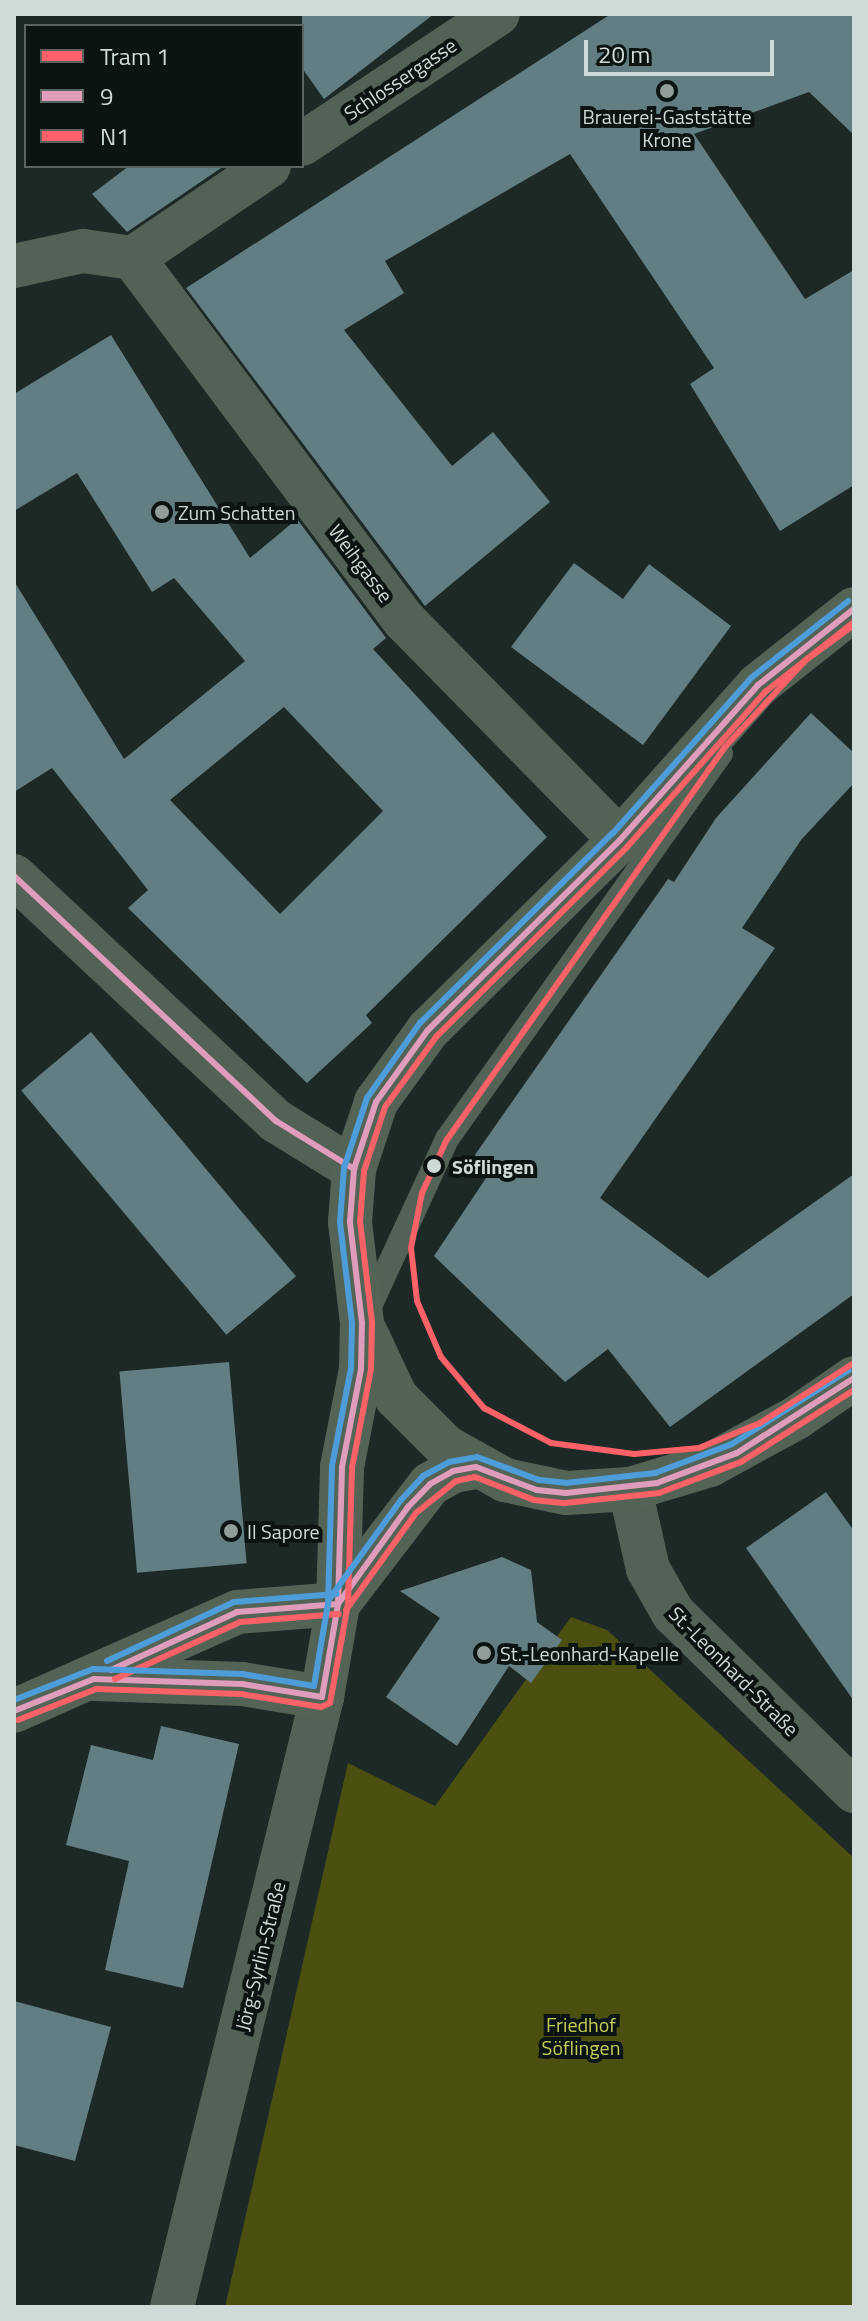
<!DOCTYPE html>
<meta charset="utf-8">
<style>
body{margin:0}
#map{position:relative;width:868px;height:2321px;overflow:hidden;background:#1d2926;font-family:"Titillium Web",sans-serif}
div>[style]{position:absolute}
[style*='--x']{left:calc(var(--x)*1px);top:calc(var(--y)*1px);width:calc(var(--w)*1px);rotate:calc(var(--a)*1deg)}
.green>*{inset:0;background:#4b5010}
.building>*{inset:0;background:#637e82;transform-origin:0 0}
.lane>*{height:24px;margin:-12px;padding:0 12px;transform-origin:12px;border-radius:12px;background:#536256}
.street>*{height:44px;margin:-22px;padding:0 22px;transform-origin:22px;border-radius:22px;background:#536256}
.secondary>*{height:44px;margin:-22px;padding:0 22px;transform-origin:22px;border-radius:22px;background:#536457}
.bus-1>*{height:6px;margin:-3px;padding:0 3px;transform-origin:3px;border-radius:3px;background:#df9cbb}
.bus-2>*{height:6px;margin:-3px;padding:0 3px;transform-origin:3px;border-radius:3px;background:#fa6268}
.bus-3>*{height:6px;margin:-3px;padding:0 3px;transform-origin:3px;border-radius:3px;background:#4d9dda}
.tram-1>*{height:6px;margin:-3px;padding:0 3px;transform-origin:3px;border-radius:3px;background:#fa6268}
.dots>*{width:22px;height:22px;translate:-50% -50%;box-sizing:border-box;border:4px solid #0b1412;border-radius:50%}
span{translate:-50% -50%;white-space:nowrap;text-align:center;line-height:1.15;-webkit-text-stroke:8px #0b1412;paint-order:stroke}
.street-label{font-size:20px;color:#cedbd8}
.poi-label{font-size:20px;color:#cedbd8}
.left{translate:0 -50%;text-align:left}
.stop-label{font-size:20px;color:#cedbd8;font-weight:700}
.park-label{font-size:20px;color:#c4cc58}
.frame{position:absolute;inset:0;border:16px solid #cedbd8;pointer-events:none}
.legend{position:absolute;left:24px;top:24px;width:280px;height:144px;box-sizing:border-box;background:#0b1412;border:2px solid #596461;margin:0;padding:10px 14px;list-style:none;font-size:24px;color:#cedbd8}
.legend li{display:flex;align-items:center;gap:16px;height:40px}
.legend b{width:40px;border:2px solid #596461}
.scale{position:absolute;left:584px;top:40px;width:190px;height:36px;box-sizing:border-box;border:4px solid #cedbd8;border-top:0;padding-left:10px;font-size:24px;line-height:28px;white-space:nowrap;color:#cedbd8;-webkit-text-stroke:6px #0b1412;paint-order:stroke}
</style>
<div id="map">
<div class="green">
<div style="clip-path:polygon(571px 1617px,607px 1630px,854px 1858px,854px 2307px,225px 2307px,348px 1763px,435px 1806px)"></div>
</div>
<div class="building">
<div style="clip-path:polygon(302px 14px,434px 14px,324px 99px,302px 68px)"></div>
<div style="clip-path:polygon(611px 14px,854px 14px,854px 135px,809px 92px,694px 134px,805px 299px,854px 270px,854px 485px,780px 531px,690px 384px,714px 368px,570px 154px,385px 261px,404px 293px,344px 330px,452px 466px,493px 432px,550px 502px,425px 606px,186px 288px)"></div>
<div style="clip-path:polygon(129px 166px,224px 166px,127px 232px,92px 194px)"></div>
<div style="clip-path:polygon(evenodd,111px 335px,250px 558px,297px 519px,386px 638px,373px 649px,547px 837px,366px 1015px,372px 1023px,307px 1083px,128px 908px,148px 890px,52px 768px,14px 792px,14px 581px,124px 759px,245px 661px,174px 578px,152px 592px,77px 473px,14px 511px,14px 394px,111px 335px,284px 707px,383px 811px,280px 914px,170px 800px,284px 707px)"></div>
<div style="clip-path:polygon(574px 563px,623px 599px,649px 564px,731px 626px,643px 745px,511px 647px)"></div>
<div style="clip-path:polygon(811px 713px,854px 753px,854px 783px,801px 840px,742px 928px,775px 948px,600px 1198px,708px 1278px,854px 1174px,854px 1294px,670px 1427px,608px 1349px,565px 1382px,434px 1256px,488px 1175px,470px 1162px,668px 879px,674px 882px,716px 818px)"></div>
<div style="left:91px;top:1032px;width:319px;height:91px;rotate:50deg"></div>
<div style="left:229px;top:1362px;width:202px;height:110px;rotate:85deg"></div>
<div style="clip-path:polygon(826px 1492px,854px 1531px,854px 1701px,746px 1548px)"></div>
<div style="clip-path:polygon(502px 1557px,531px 1570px,537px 1622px,562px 1640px,531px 1683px,509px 1666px,457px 1746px,386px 1697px,440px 1618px,400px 1591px)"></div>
<div style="clip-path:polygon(161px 1726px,239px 1744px,183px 1988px,105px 1970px,129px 1861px,66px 1845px,91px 1745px,153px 1760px)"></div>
<div style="clip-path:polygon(14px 2001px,111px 2027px,75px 2161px,14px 2145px)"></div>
</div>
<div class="lane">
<div style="--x:366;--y:1315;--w:194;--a:-65.3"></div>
<div style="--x:447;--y:1139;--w:473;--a:-54.6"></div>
</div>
<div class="street">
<div style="--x:302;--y:144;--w:235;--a:-33.6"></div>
<div style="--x:133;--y:258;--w:451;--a:53.2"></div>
<div style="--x:403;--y:619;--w:310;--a:45.5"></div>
<div style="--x:14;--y:266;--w:71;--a:-12.3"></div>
<div style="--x:83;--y:251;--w:50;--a:8"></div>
<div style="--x:133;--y:258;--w:164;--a:-34.1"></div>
<div style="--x:14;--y:876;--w:359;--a:43.1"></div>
<div style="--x:276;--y:1121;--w:92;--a:31.6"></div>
<div style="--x:630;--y:1489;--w:82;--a:77.3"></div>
<div style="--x:648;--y:1569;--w:51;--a:60.4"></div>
<div style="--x:673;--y:1613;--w:254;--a:44.5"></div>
<div style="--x:172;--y:2307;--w:628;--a:-76.18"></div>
</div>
<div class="secondary">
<div style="--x:366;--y:1333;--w:71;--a:64.9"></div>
<div style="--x:396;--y:1397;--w:71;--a:45"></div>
<div style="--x:446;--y:1447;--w:68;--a:29.2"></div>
<div style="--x:505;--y:1480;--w:62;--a:12"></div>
<div style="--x:566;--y:1493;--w:64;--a:-3.6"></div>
<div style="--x:630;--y:1489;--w:84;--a:-16.7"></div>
<div style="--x:710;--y:1465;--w:98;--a:-28.7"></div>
<div style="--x:796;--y:1418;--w:70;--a:-34.6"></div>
<div style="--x:338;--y:1604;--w:151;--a:-52.5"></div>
<div style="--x:430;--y:1484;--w:26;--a:-29"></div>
<div style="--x:453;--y:1471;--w:23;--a:-10"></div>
<div style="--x:94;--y:1679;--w:148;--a:1.9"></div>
<div style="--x:242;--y:1684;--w:81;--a:9.2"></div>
<div style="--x:322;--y:1697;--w:94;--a:-80.2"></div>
<div style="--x:338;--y:1604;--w:137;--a:-88.3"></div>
<div style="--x:342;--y:1467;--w:100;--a:-79"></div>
<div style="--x:361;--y:1369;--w:46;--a:-88.8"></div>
<div style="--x:362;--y:1323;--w:102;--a:-96.8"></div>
<div style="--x:350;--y:1222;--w:53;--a:-85.7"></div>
<div style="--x:354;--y:1169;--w:71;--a:-71.8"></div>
<div style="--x:376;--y:1102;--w:89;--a:-54.2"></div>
<div style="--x:428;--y:1030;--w:270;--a:-44.7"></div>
<div style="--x:620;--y:840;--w:208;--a:-48.3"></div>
<div style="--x:758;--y:685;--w:122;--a:-38.4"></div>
<div style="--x:14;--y:1711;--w:244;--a:-23.9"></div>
<div style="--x:237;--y:1612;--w:101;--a:-4.5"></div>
</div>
<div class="bus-1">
<div style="--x:14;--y:876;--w:359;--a:43.1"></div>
<div style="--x:276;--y:1121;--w:92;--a:31.6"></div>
<div style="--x:338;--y:1604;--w:120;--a:-54.2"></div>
<div style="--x:408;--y:1507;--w:32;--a:-46"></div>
<div style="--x:430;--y:1484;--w:26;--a:-29"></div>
<div style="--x:453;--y:1471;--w:23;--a:-10"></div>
<div style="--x:476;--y:1467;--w:65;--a:20.7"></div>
<div style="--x:537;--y:1490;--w:29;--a:6"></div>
<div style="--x:566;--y:1493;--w:92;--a:-6.3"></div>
<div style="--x:657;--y:1483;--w:85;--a:-20.6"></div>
<div style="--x:737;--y:1453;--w:139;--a:-32.7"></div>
<div style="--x:111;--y:1670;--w:139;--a:-24.7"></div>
<div style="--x:237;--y:1612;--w:101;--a:-4.5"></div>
<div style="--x:14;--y:1711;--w:86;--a:-21.8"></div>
<div style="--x:94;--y:1679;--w:148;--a:1.9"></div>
<div style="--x:242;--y:1684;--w:81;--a:9.2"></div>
<div style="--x:322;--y:1697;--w:94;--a:-80.2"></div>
<div style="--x:338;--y:1604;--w:137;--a:-88.3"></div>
<div style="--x:342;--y:1467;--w:100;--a:-79"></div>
<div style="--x:361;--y:1369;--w:46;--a:-88.8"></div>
<div style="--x:362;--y:1323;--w:102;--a:-96.8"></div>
<div style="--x:350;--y:1222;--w:53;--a:-85.7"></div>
<div style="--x:354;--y:1169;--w:71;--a:-71.8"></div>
<div style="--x:376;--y:1102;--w:89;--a:-54.2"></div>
<div style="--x:428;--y:1030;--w:270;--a:-44.7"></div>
<div style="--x:620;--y:840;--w:208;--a:-48.3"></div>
<div style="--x:758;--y:685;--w:122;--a:-38.4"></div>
</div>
<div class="bus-2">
<div style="--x:346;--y:1610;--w:120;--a:-54.2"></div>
<div style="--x:416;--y:1513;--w:51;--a:-38.7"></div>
<div style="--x:456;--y:1481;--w:19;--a:-12"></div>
<div style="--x:475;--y:1477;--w:63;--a:21.3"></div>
<div style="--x:534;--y:1500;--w:31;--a:6"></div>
<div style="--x:565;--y:1503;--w:95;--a:-6.1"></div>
<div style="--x:659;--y:1493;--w:88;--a:-20.7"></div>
<div style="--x:741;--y:1462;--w:134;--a:-32.5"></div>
<div style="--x:115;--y:1679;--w:137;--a:-24.5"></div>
<div style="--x:240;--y:1622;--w:99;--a:-4.6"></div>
<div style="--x:18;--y:1720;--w:84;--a:-21.7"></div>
<div style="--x:96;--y:1689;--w:145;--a:2"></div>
<div style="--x:241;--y:1694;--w:81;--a:9.2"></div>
<div style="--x:321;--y:1707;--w:10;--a:-24"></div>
<div style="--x:330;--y:1703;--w:101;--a:-79.7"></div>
<div style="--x:348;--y:1604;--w:136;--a:-88.3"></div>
<div style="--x:352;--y:1468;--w:101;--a:-79.1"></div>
<div style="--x:371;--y:1369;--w:47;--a:-88.8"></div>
<div style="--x:372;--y:1322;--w:101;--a:-96.8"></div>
<div style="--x:360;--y:1222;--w:51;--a:-85.5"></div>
<div style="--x:364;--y:1171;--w:67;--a:-71.8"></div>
<div style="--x:385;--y:1107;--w:87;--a:-53.9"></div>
<div style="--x:436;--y:1037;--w:269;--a:-44.8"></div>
<div style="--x:627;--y:847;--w:208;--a:-48.3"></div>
<div style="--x:765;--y:692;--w:113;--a:-38.2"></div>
</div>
<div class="bus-3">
<div style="--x:330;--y:1598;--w:121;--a:-54.1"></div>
<div style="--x:401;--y:1500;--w:33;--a:-47"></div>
<div style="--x:423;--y:1476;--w:30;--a:-28"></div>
<div style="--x:449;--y:1462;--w:28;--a:-10"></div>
<div style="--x:477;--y:1457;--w:66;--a:20.4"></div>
<div style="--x:539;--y:1480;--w:27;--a:6"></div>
<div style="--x:566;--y:1483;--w:90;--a:-6.4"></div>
<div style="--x:655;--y:1473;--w:82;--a:-20.6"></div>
<div style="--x:732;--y:1444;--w:138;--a:-32.3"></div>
<div style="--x:107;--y:1661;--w:140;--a:-24.9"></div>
<div style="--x:234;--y:1602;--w:103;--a:-4.4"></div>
<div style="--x:14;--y:1700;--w:85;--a:-21.4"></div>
<div style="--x:93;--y:1669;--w:149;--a:1.9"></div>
<div style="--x:242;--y:1674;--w:73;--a:9.5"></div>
<div style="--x:314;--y:1686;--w:84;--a:-80.4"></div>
<div style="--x:328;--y:1603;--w:137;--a:-88.3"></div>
<div style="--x:332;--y:1466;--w:100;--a:-79"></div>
<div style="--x:351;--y:1368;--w:45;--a:-88.7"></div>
<div style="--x:352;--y:1323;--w:102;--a:-96.8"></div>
<div style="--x:340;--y:1222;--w:54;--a:-85.8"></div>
<div style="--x:344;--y:1168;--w:74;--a:-71.8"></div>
<div style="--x:367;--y:1098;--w:92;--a:-54.8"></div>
<div style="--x:420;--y:1023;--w:271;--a:-44.6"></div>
<div style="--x:613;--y:833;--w:208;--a:-48.3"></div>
<div style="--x:751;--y:678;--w:124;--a:-38.4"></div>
</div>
<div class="tram-1">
<div style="--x:854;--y:625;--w:59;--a:143.9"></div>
<div style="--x:806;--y:660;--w:119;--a:133"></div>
<div style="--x:725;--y:747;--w:481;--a:125.3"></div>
<div style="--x:447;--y:1139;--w:60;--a:114.8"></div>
<div style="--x:422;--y:1193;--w:56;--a:101.3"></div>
<div style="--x:411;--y:1248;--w:53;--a:83.5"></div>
<div style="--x:417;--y:1301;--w:61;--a:66.8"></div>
<div style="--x:441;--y:1357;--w:67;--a:49.9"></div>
<div style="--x:484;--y:1408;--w:76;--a:27.6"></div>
<div style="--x:551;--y:1443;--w:84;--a:7.5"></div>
<div style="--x:634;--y:1454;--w:65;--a:-5.3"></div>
<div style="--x:699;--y:1448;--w:66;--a:-22.3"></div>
<div style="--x:760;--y:1423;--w:112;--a:-32.6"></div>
</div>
<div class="dots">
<div style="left:667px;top:91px;background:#909d9a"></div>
<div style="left:162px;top:512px;background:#909d9a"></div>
<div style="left:434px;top:1166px;background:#cedbd8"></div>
<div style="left:231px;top:1531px;background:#909d9a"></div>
<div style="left:484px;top:1653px;background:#909d9a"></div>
</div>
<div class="street-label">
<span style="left:400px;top:79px;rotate:-34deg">Schlossergasse</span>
<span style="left:361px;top:563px;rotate:53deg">Weihgasse</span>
<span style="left:734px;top:1671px;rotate:45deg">St.-Leonhard-Straße</span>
<span style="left:260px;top:1956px;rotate:-76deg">Jörg-Syrlin-Straße</span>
</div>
<div class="poi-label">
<span style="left:667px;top:128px">Brauerei-Gaststätte<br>Krone</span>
<span class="left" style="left:178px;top:512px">Zum Schatten</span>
<span class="left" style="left:247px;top:1531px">Il Sapore</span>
<span class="left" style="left:500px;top:1653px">St.-Leonhard-Kapelle</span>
</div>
<div class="stop-label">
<span class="left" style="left:452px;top:1166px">Söflingen</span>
</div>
<div class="park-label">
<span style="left:581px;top:2036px">Friedhof<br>Söflingen</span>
</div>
<div class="frame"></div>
<ul class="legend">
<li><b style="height:10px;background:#fa6268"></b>Tram 1</li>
<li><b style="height:10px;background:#df9cbb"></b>9</li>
<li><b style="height:10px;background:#fa6268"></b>N1</li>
</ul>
<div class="scale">20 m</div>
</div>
